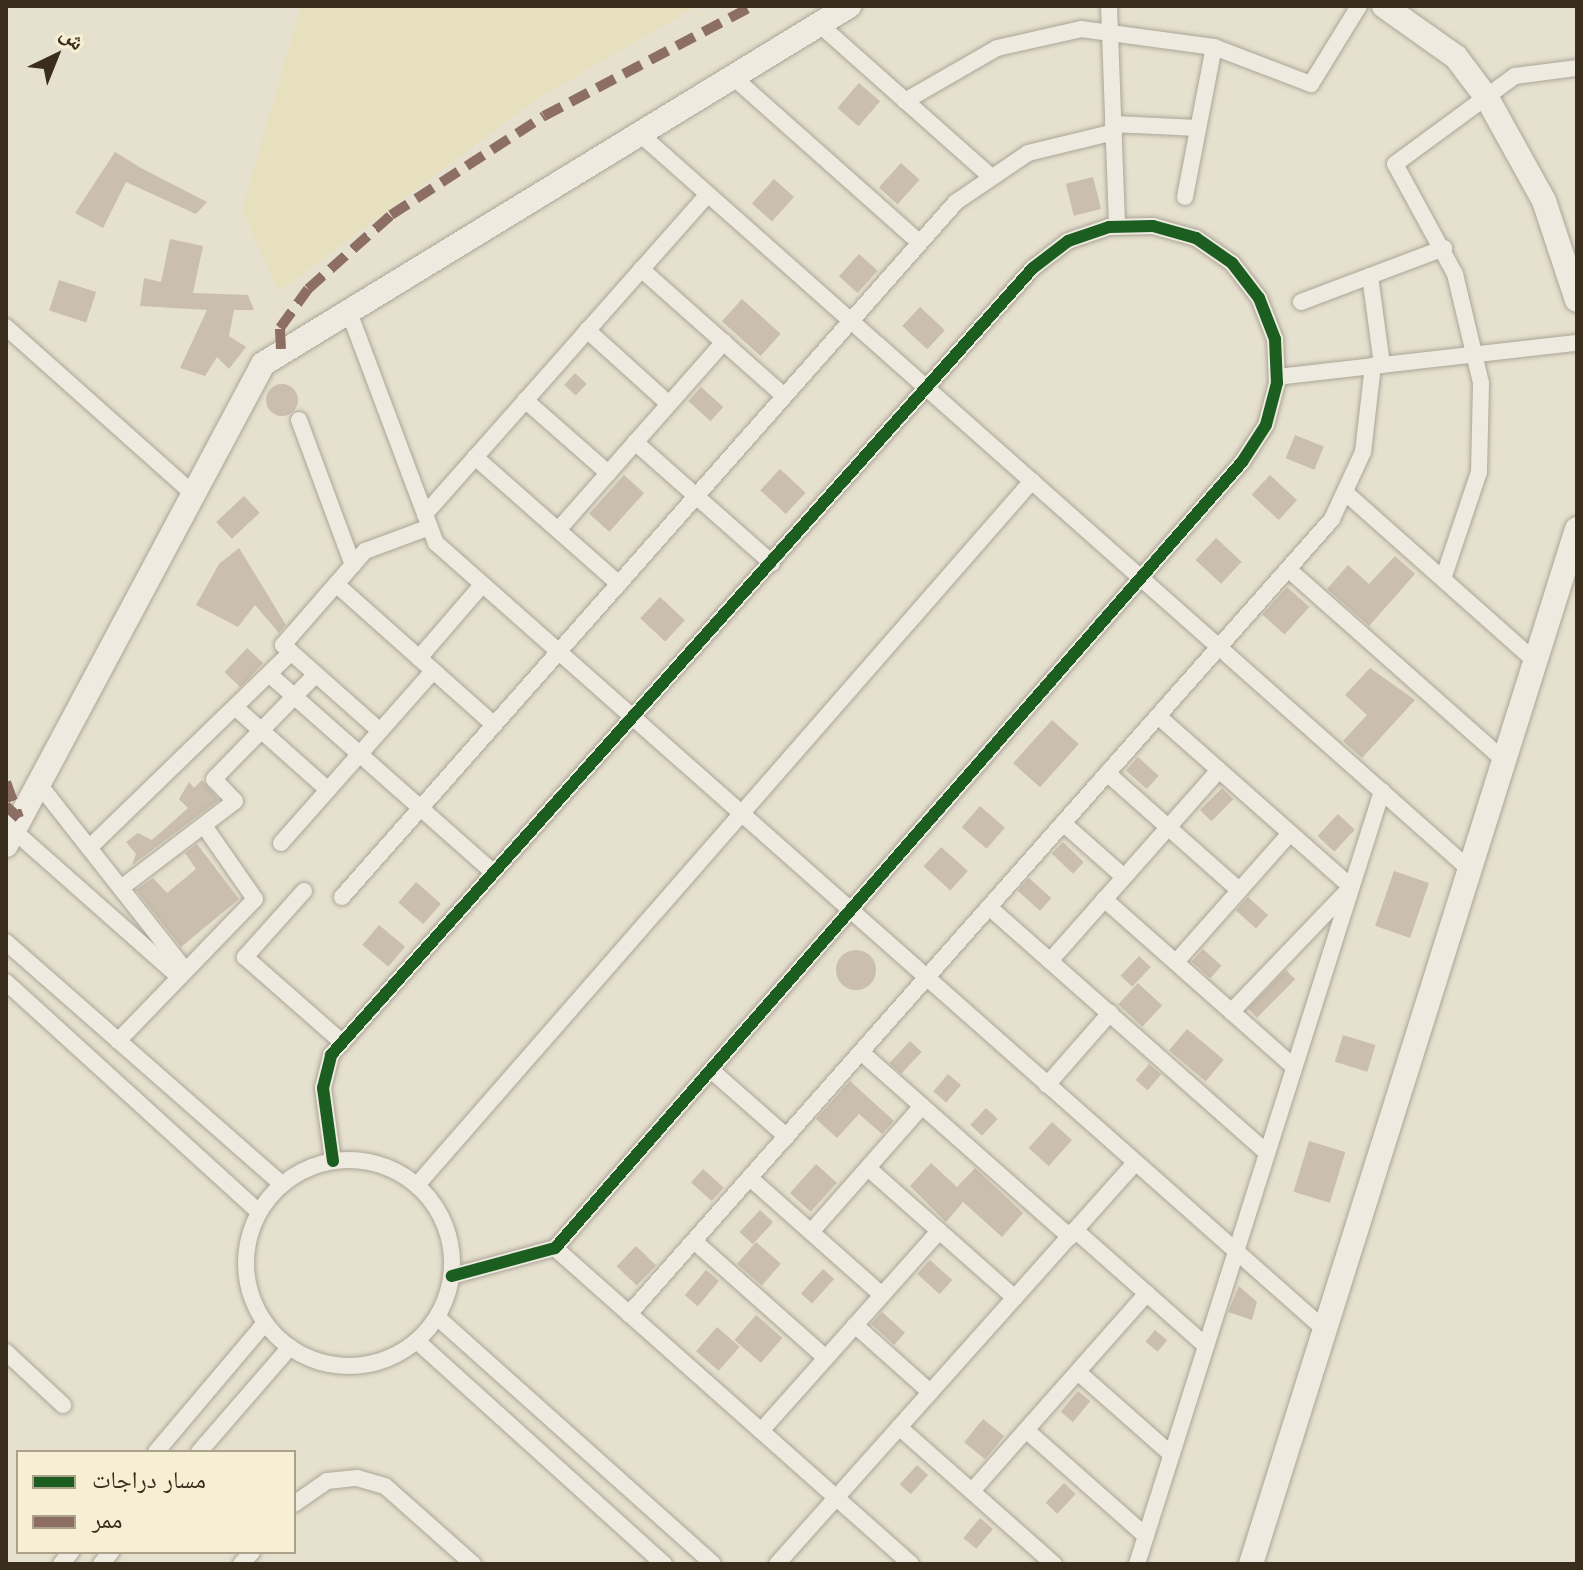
<!DOCTYPE html>
<meta charset="utf-8">
<style>
body{margin:0}
#map{position:relative;width:1583px;height:1570px;overflow:hidden;background:#e6e0ce;font-family:"Libre Baskerville","Noto Naskh Arabic",serif}
div>[style]{position:absolute}
[style*='--x']{left:calc(var(--x)*1px);top:calc(var(--y)*1px);width:calc(var(--w)*1px);rotate:calc(var(--a)*1deg)}
.farmland>*{inset:0;background:#e7e0be}
.building>*{inset:0;background:#cabeae;transform-origin:0 0}
.round{border-radius:50%}
.roads{filter:drop-shadow(0 0 2px #aba597) drop-shadow(0 0 2px #aba597)}
.street>*{height:16px;margin:-8px;padding:0 8px;transform-origin:8px;border-radius:8px;background:#eeeae0}
.street>.ring{margin:-8px;padding:0;box-sizing:content-box;background:none;border:16px solid #eeeae0;border-radius:50%}
.secondary>*{height:24px;margin:-12px;padding:0 12px;transform-origin:12px;border-radius:12px;background:#eeeae0}
.quiet>*{height:10px;margin-top:-5px;transform-origin:0;background:repeating-linear-gradient(90deg,#8d6e63 0 20px,transparent 0 30px)}
.cycleway>*{height:12px;margin:-6px;padding:0 6px;transform-origin:6px;border-radius:6px;background:#1b5e20}
span{translate:-50% -50%;white-space:nowrap;text-align:center;line-height:1.15;-webkit-text-stroke:6px #f7efd4;paint-order:stroke}
.frame{position:absolute;inset:0;border:8px solid #3b2d1e;pointer-events:none}
.legend{position:absolute;left:16px;top:1450px;width:280px;height:104px;box-sizing:border-box;background:#f7efd4;border:2px solid #aca18b;margin:0;padding:10px 14px;list-style:none;font-size:24px;color:#3b2d1e}
.legend li{display:flex;align-items:center;gap:16px;height:40px}
.legend b{width:40px;border:2px solid #aca18b}
.north{position:absolute;left:16px;top:16px;width:80px;height:80px;-webkit-text-stroke:6px #f7efd4;paint-order:stroke;rotate:43deg;font-size:22px;font-weight:700;line-height:32px;text-align:center;color:#3b2d1e}
.north::after{content:'';display:block;margin:auto;width:28px;height:36px;background:#3b2d1e;clip-path:polygon(50% 0,100% 100%,50% 72%,0 100%)}
</style>
<div id="map">
<div class="farmland">
<div style="clip-path:polygon(301px 6px,697px 6px,535px 100px,279px 291px,242px 210px)"></div>
</div>
<div class="building">
<div style="left:859px;top:83px;width:28px;height:33px;rotate:41deg"></div>
<div style="clip-path:polygon(115px 152px,141px 168px,207px 202px,196px 214px,126px 182px,103px 228px,75px 213px)"></div>
<div style="left:901px;top:163px;width:25px;height:33px;rotate:42deg"></div>
<div style="left:1093px;top:177px;width:33px;height:28px;rotate:76deg"></div>
<div style="left:774px;top:179px;width:27px;height:33px;rotate:42deg"></div>
<div style="clip-path:polygon(170px 239px,203px 246px,193px 293px,248px 295px,254px 310px,234px 310px,229px 336px,246px 347px,229px 369px,217px 357px,205px 376px,180px 368px,207px 310px,140px 306px,144px 278px,161px 282px)"></div>
<div style="left:859px;top:254px;width:25px;height:30px;rotate:42deg"></div>
<div style="left:59px;top:280px;width:39px;height:32px;rotate:18deg"></div>
<div style="left:742px;top:299px;width:52px;height:30px;rotate:42deg"></div>
<div style="left:920px;top:307px;width:34px;height:26px;rotate:43deg"></div>
<div style="left:575px;top:373px;width:16px;height:16px;rotate:43deg"></div>
<div class="round" style="left:266px;top:384px;width:32px;height:32px"></div>
<div style="left:701px;top:387px;width:30px;height:19px;rotate:42deg"></div>
<div style="left:1295px;top:435px;width:31px;height:25px;rotate:22deg"></div>
<div style="left:780px;top:469px;width:35px;height:29px;rotate:43deg"></div>
<div style="left:624px;top:475px;width:27px;height:52px;rotate:42deg"></div>
<div style="left:1270px;top:475px;width:37px;height:27px;rotate:43deg"></div>
<div style="left:244px;top:496px;width:23px;height:38px;rotate:47deg"></div>
<div style="left:1216px;top:538px;width:35px;height:30px;rotate:43deg"></div>
<div style="clip-path:polygon(239px 548px,286px 625px,279px 633px,255px 605px,238px 627px,196px 605px,219px 564px)"></div>
<div style="clip-path:polygon(1395px 556px,1415px 574px,1369px 626px,1327px 589px,1348px 565px,1369px 584px)"></div>
<div style="left:1287px;top:587px;width:30px;height:37px;rotate:42deg"></div>
<div style="left:660px;top:597px;width:34px;height:29px;rotate:43deg"></div>
<div style="left:247px;top:648px;width:22px;height:33px;rotate:43deg"></div>
<div style="clip-path:polygon(1370px 668px,1415px 700px,1362px 758px,1343px 741px,1367px 715px,1345px 695px)"></div>
<div style="left:1052px;top:720px;width:36px;height:58px;rotate:42deg"></div>
<div style="left:1138px;top:757px;width:28px;height:18px;rotate:42deg"></div>
<div style="clip-path:polygon(202px 780px,219px 800px,132px 865px,136px 854px,126px 842px,138px 833px,152px 840px,188px 808px,179px 799px,189px 782px,194px 788px)"></div>
<div style="left:1222px;top:788px;width:16px;height:31px;rotate:45deg"></div>
<div style="left:980px;top:806px;width:33px;height:28px;rotate:41deg"></div>
<div style="left:1338px;top:814px;width:23px;height:30px;rotate:43deg"></div>
<div style="left:1063px;top:842px;width:29px;height:16px;rotate:44deg"></div>
<div style="clip-path:polygon(197px 844px,239px 899px,181px 947px,136px 890px,153px 878px,167px 893px,196px 869px,185px 853px)"></div>
<div style="left:941px;top:847px;width:36px;height:26px;rotate:42deg"></div>
<div style="left:1394px;top:871px;width:37px;height:58px;rotate:19deg"></div>
<div style="left:1029px;top:878px;width:30px;height:17px;rotate:42deg"></div>
<div style="left:416px;top:882px;width:33px;height:27px;rotate:41deg"></div>
<div style="left:1248px;top:897px;width:27px;height:18px;rotate:42deg"></div>
<div style="left:379px;top:925px;width:34px;height:26px;rotate:40deg"></div>
<div style="left:1203px;top:949px;width:25px;height:17px;rotate:42deg"></div>
<div class="round" style="left:836px;top:950px;width:40px;height:40px"></div>
<div style="left:1139px;top:956px;width:16px;height:27px;rotate:43deg"></div>
<div style="left:1286px;top:970px;width:13px;height:54px;rotate:45deg"></div>
<div style="left:1138px;top:983px;width:33px;height:29px;rotate:43deg"></div>
<div style="left:1187px;top:1029px;width:48px;height:28px;rotate:40deg"></div>
<div style="left:1343px;top:1035px;width:34px;height:28px;rotate:17deg"></div>
<div style="left:910px;top:1041px;width:16px;height:30px;rotate:43deg"></div>
<div style="left:1149px;top:1064px;width:16px;height:21px;rotate:40deg"></div>
<div style="left:948px;top:1074px;width:17px;height:23px;rotate:40deg"></div>
<div style="clip-path:polygon(850px 1081px,894px 1121px,882px 1134px,859px 1114px,837px 1138px,816px 1119px)"></div>
<div style="left:986px;top:1108px;width:16px;height:23px;rotate:43deg"></div>
<div style="left:1052px;top:1122px;width:27px;height:35px;rotate:42deg"></div>
<div style="left:1309px;top:1141px;width:38px;height:53px;rotate:17deg"></div>
<div style="clip-path:polygon(931px 1163px,957px 1187px,975px 1168px,1023px 1213px,1002px 1237px,963px 1202px,946px 1222px,910px 1186px)"></div>
<div style="left:816px;top:1164px;width:28px;height:39px;rotate:42deg"></div>
<div style="left:703px;top:1169px;width:28px;height:18px;rotate:42deg"></div>
<div style="left:760px;top:1210px;width:18px;height:30px;rotate:43deg"></div>
<div style="left:756px;top:1242px;width:33px;height:29px;rotate:41deg"></div>
<div style="left:636px;top:1246px;width:28px;height:28px;rotate:44deg"></div>
<div style="left:930px;top:1260px;width:30px;height:19px;rotate:42deg"></div>
<div style="left:823px;top:1269px;width:15px;height:33px;rotate:42deg"></div>
<div style="left:706px;top:1270px;width:17px;height:33px;rotate:40deg"></div>
<div style="clip-path:polygon(1239px 1286px,1257px 1302px,1252px 1320px,1228px 1312px)"></div>
<div style="left:882px;top:1312px;width:31px;height:16px;rotate:42deg"></div>
<div style="left:756px;top:1315px;width:35px;height:33px;rotate:41deg"></div>
<div style="left:717px;top:1327px;width:30px;height:32px;rotate:41deg"></div>
<div style="left:1155px;top:1330px;width:16px;height:15px;rotate:40deg"></div>
<div style="left:1078px;top:1391px;width:16px;height:27px;rotate:40deg"></div>
<div style="left:983px;top:1419px;width:27px;height:30px;rotate:39deg"></div>
<div style="left:917px;top:1465px;width:15px;height:26px;rotate:42deg"></div>
<div style="left:1064px;top:1483px;width:16px;height:27px;rotate:43deg"></div>
<div style="left:980px;top:1518px;width:17px;height:26px;rotate:40deg"></div>
</div>
<div class="roads">
<div class="street">
<div style="--x:1109;--y:6;--w:221;--a:87.9"></div>
<div style="--x:819;--y:24;--w:227;--a:41.6"></div>
<div style="--x:732;--y:76;--w:251;--a:41.6"></div>
<div style="--x:905;--y:101;--w:106;--a:-29.9"></div>
<div style="--x:997;--y:48;--w:86;--a:-12.7"></div>
<div style="--x:1081;--y:29;--w:134;--a:7.7"></div>
<div style="--x:1214;--y:47;--w:104;--a:20.9"></div>
<div style="--x:1311;--y:84;--w:92;--a:-58.4"></div>
<div style="--x:1113;--y:124;--w:85;--a:2.7"></div>
<div style="--x:639;--y:133;--w:1109;--a:41.56"></div>
<div style="--x:1185;--y:197;--w:153;--a:-79.1"></div>
<div style="--x:641;--y:269;--w:191;--a:41.6"></div>
<div style="--x:1370;--y:276;--w:90;--a:82.3"></div>
<div style="--x:1301;--y:302;--w:153;--a:-20.7"></div>
<div style="--x:349;--y:312;--w:247;--a:69.4"></div>
<div style="--x:436;--y:543;--w:1184;--a:41.51"></div>
<div style="--x:6;--y:327;--w:246;--a:41.7"></div>
<div style="--x:587;--y:330;--w:110;--a:42.1"></div>
<div style="--x:1277;--y:377;--w:302;--a:-6.5"></div>
<div style="--x:525;--y:400;--w:111;--a:41.3"></div>
<div style="--x:299;--y:420;--w:155;--a:69.6"></div>
<div style="--x:635;--y:442;--w:183;--a:41.5"></div>
<div style="--x:475;--y:457;--w:192;--a:41.4"></div>
<div style="--x:1347;--y:494;--w:253;--a:41.6"></div>
<div style="--x:425;--y:514;--w:427;--a:-48.5"></div>
<div style="--x:558;--y:530;--w:251;--a:-48.6"></div>
<div style="--x:1288;--y:569;--w:290;--a:41.5"></div>
<div style="--x:1443;--y:579;--w:113;--a:-71.4"></div>
<div style="--x:1479;--y:472;--w:89;--a:-88.7"></div>
<div style="--x:1481;--y:383;--w:112;--a:-103.4"></div>
<div style="--x:1455;--y:274;--w:125;--a:-118.6"></div>
<div style="--x:1395;--y:164;--w:149;--a:-36.3"></div>
<div style="--x:1515;--y:76;--w:63;--a:-7.4"></div>
<div style="--x:336;--y:584;--w:212;--a:41.7"></div>
<div style="--x:419;--y:658;--w:96;--a:-49.2"></div>
<div style="--x:269;--y:674;--w:300;--a:41.5"></div>
<div style="--x:236;--y:708;--w:123;--a:41.7"></div>
<div style="--x:1158;--y:716;--w:258;--a:41.5"></div>
<div style="--x:1351;--y:887;--w:173;--a:133.8"></div>
<div style="--x:380;--y:731;--w:130;--a:-138.4"></div>
<div style="--x:283;--y:645;--w:125;--a:-48.9"></div>
<div style="--x:365;--y:551;--w:69;--a:-20.3"></div>
<div style="--x:1107;--y:773;--w:176;--a:41.6"></div>
<div style="--x:38;--y:783;--w:234;--a:51.8"></div>
<div style="--x:1063;--y:823;--w:81;--a:41.5"></div>
<div style="--x:13;--y:830;--w:217;--a:41.5"></div>
<div style="--x:281;--y:843;--w:230;--a:-48.5"></div>
<div style="--x:89;--y:848;--w:281;--a:-44.1"></div>
<div style="--x:121;--y:888;--w:143;--a:-37.3"></div>
<div style="--x:235;--y:801;--w:30;--a:-134"></div>
<div style="--x:214;--y:779;--w:146;--a:-45.8"></div>
<div style="--x:304;--y:891;--w:89;--a:131.8"></div>
<div style="--x:245;--y:957;--w:130;--a:41.3"></div>
<div style="--x:342;--y:897;--w:927;--a:-48.54"></div>
<div style="--x:956;--y:202;--w:87;--a:-34.2"></div>
<div style="--x:1028;--y:153;--w:89;--a:-13.7"></div>
<div style="--x:1104;--y:899;--w:254;--a:41.5"></div>
<div style="--x:989;--y:907;--w:371;--a:41.5"></div>
<div style="--x:6;--y:942;--w:366;--a:41.3"></div>
<div style="--x:1050;--y:961;--w:255;--a:-48.5"></div>
<div style="--x:1176;--y:962;--w:172;--a:-48.5"></div>
<div style="--x:6;--y:982;--w:342;--a:42.3"></div>
<div style="--x:118;--y:1041;--w:197;--a:-46"></div>
<div style="--x:255;--y:899;--w:88;--a:-124.8"></div>
<div style="--x:861;--y:1052;--w:279;--a:41.5"></div>
<div style="--x:711;--y:1070;--w:101;--a:41.4"></div>
<div style="--x:1047;--y:1085;--w:96;--a:-48.8"></div>
<div class="ring" style="left:246px;top:1160px;width:190px;height:190px"></div>
<div style="--x:333;--y:1161;--w:74;--a:-97.8"></div>
<div style="--x:323;--y:1088;--w:34;--a:-76"></div>
<div style="--x:331;--y:1055;--w:1055;--a:-48.27"></div>
<div style="--x:1033;--y:268;--w:44;--a:-37.6"></div>
<div style="--x:1068;--y:241;--w:43;--a:-18.9"></div>
<div style="--x:1109;--y:227;--w:44;--a:-1.3"></div>
<div style="--x:1153;--y:226;--w:45;--a:15.6"></div>
<div style="--x:1196;--y:238;--w:44;--a:34.8"></div>
<div style="--x:1232;--y:263;--w:44;--a:52.4"></div>
<div style="--x:1259;--y:298;--w:44;--a:68.7"></div>
<div style="--x:1275;--y:339;--w:44;--a:87.4"></div>
<div style="--x:1277;--y:383;--w:43;--a:104.7"></div>
<div style="--x:1266;--y:425;--w:44;--a:123"></div>
<div style="--x:1242;--y:462;--w:1044;--a:131.15"></div>
<div style="--x:555;--y:1248;--w:107;--a:164.8"></div>
<div style="--x:868;--y:1168;--w:196;--a:41.5"></div>
<div style="--x:750;--y:1178;--w:176;--a:41.6"></div>
<div style="--x:417;--y:1185;--w:935;--a:-48.86"></div>
<div style="--x:1075;--y:1230;--w:175;--a:41.5"></div>
<div style="--x:811;--y:1232;--w:168;--a:-48.6"></div>
<div style="--x:694;--y:1241;--w:176;--a:41.6"></div>
<div style="--x:555;--y:1248;--w:476;--a:41.6"></div>
<div style="--x:629;--y:1314;--w:1061;--a:-48.51"></div>
<div style="--x:1332;--y:519;--w:74;--a:-65.2"></div>
<div style="--x:1363;--y:452;--w:87;--a:-83.4"></div>
<div style="--x:437;--y:1317;--w:370;--a:41.8"></div>
<div style="--x:855;--y:1325;--w:101;--a:41.8"></div>
<div style="--x:417;--y:1341;--w:333;--a:42.1"></div>
<div style="--x:6;--y:1352;--w:78;--a:42.9"></div>
<div style="--x:1078;--y:1372;--w:125;--a:41.4"></div>
<div style="--x:899;--y:1427;--w:207;--a:41.5"></div>
<div style="--x:1026;--y:1430;--w:160;--a:41.5"></div>
<div style="--x:761;--y:1431;--w:268;--a:-48.3"></div>
<div style="--x:156;--y:1452;--w:169;--a:-49.8"></div>
<div style="--x:199;--y:1452;--w:139;--a:-49.1"></div>
<div style="--x:972;--y:1491;--w:264;--a:-48.5"></div>
<div style="--x:294;--y:1504;--w:40;--a:-34.9"></div>
<div style="--x:327;--y:1481;--w:30;--a:-6"></div>
<div style="--x:357;--y:1478;--w:29;--a:16"></div>
<div style="--x:385;--y:1486;--w:118;--a:41.6"></div>
<div style="--x:61;--y:1564;--w:16;--a:-50"></div>
<div style="--x:101;--y:1564;--w:16;--a:-50"></div>
<div style="--x:241;--y:1564;--w:16;--a:-47"></div>
<div style="--x:777;--y:1564;--w:538;--a:-48.24"></div>
<div style="--x:1137;--y:1564;--w:811;--a:-72.41"></div>
</div>
<div class="secondary">
<div style="--x:1384;--y:6;--w:88;--a:35.3"></div>
<div style="--x:1456;--y:57;--w:51;--a:52.9"></div>
<div style="--x:1487;--y:98;--w:118;--a:61"></div>
<div style="--x:1544;--y:201;--w:104;--a:71.6"></div>
<div style="--x:6;--y:845;--w:545;--a:-61.88"></div>
<div style="--x:263;--y:364;--w:687;--a:-31.42"></div>
<div style="--x:1251;--y:1564;--w:1085;--a:-72.52"></div>
</div>
</div>
<div class="quiet">
<div style="--x:281;--y:349;--w:21;--a:-93"></div>
<div style="--x:280;--y:328;--w:48;--a:-54.3"></div>
<div style="--x:308;--y:289;--w:111;--a:-41.7"></div>
<div style="--x:391;--y:215;--w:182;--a:-32.9"></div>
<div style="--x:544;--y:116;--w:236;--a:-27.8"></div>
<div style="--x:6;--y:782;--w:38;--a:70"></div>
<div style="--x:19;--y:818;--w:18;--a:-137"></div>
</div>
<div class="cycleway">
<div style="--x:333;--y:1161;--w:74;--a:-97.8"></div>
<div style="--x:323;--y:1088;--w:34;--a:-76"></div>
<div style="--x:331;--y:1055;--w:1055;--a:-48.27"></div>
<div style="--x:1033;--y:268;--w:44;--a:-37.6"></div>
<div style="--x:1068;--y:241;--w:43;--a:-18.9"></div>
<div style="--x:1109;--y:227;--w:44;--a:-1.3"></div>
<div style="--x:1153;--y:226;--w:45;--a:15.6"></div>
<div style="--x:1196;--y:238;--w:44;--a:34.8"></div>
<div style="--x:1232;--y:263;--w:44;--a:52.4"></div>
<div style="--x:1259;--y:298;--w:44;--a:68.7"></div>
<div style="--x:1275;--y:339;--w:44;--a:87.4"></div>
<div style="--x:1277;--y:383;--w:43;--a:104.7"></div>
<div style="--x:1266;--y:425;--w:44;--a:123"></div>
<div style="--x:1242;--y:462;--w:1044;--a:131.15"></div>
<div style="--x:555;--y:1248;--w:107;--a:164.8"></div>
</div>
<div class="frame"></div>
<ul class="legend">
<li><b style="height:10px;background:#1b5e20"></b>مسار دراجات</li>
<li><b style="height:10px;background:#8d6e63"></b>ممر</li>
</ul>
<div class="north">ش</div>
</div>
